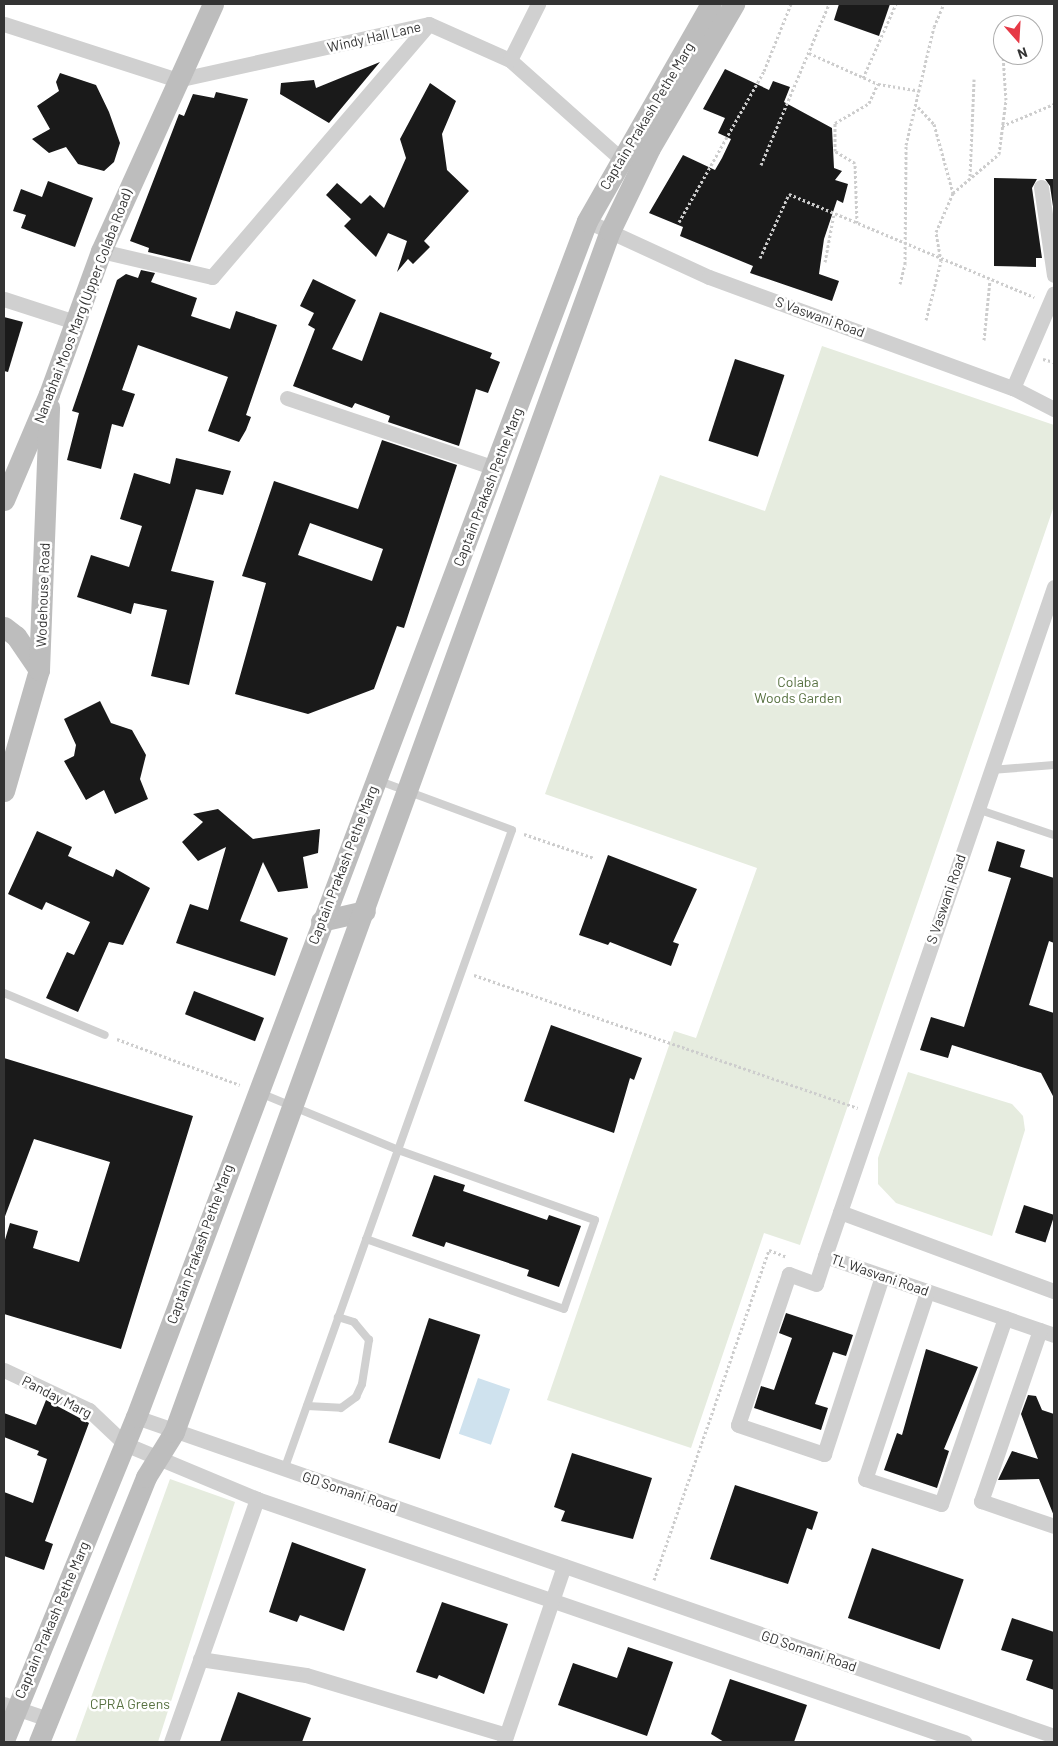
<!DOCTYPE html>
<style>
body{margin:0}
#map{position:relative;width:1058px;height:1746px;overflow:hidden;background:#fff;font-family:Barlow,sans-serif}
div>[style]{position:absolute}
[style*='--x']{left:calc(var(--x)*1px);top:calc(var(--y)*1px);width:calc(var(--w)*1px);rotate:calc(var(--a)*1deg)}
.green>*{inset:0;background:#e6ecdf}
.water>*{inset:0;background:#cfe2ee;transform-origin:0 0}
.building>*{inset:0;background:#1a1a1a;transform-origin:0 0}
.path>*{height:3px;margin-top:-1.5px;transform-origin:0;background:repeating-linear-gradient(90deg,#cdcdcd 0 2.5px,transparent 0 5px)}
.lane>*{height:8px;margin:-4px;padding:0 4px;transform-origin:4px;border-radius:4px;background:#d0d0d0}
.street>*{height:15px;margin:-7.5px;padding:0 7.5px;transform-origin:7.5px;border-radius:7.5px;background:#d0d0d0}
.secondary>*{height:21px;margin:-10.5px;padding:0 10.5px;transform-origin:10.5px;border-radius:10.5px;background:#bdbdbd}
span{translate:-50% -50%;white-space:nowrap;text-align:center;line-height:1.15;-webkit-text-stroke:5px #fff;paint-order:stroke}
.street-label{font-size:14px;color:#333}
.park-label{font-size:14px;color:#56703f}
.frame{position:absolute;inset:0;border:5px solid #333;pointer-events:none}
.north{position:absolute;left:993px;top:15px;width:50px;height:50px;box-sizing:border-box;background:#fff;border:1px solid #adadad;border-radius:50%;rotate:161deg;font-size:14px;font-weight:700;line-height:20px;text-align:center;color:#333}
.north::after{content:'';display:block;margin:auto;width:18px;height:22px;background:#e63946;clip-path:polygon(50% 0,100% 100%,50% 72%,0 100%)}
</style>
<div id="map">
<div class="green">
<div style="clip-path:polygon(822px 346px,1054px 425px,1054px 506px,800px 1245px,764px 1233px,691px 1448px,547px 1400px,674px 1031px,696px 1038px,757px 868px,545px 794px,660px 475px,765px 511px)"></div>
<div style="clip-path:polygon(908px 1072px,1012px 1104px,1023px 1116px,1025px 1130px,992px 1236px,896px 1203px,878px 1184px,878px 1158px)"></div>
<div style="clip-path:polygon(170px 1479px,235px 1502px,158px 1742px,75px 1742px)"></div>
</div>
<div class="water">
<div style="left:478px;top:1378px;width:34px;height:59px;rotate:19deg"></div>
</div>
<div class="building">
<div style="clip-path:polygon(839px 4px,890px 4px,879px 36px,834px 20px)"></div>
<div style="clip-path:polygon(380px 62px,329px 123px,280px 94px,281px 83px,314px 80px,316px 88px)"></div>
<div style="clip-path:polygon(725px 69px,769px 90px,773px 81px,790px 87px,784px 102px,832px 128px,834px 168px,842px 171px,835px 180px,848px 184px,843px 203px,837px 200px,824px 239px,819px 274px,839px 281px,832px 301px,750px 273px,753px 266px,680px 236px,683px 227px,649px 213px,683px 155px,715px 170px,722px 158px,731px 139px,718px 133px,725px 118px,703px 109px)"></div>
<div style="clip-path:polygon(60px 73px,96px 85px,109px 112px,120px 143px,114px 162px,104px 171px,78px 164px,66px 147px,49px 153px,32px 139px,50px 129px,37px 106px,59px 91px,56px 82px)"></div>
<div style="clip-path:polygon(430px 83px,456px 101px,442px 134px,447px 170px,469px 191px,424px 241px,430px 247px,413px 264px,408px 259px,397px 272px,407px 241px,388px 233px,376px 257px,344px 226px,351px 219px,326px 195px,337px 183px,361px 204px,370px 195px,384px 208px,406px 158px,400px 139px)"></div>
<div style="clip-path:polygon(216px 92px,248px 99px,190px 262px,148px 252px,149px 248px,130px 241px,179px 114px,184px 116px,193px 94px,214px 98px)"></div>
<div style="clip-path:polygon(994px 178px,1037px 179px,1032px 188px,1042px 258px,1036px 258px,1036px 267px,994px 266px)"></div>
<div style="clip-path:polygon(1045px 179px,1054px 179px,1054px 213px,1050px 186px)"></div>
<div style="clip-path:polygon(48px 181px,93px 198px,75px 247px,21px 228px,26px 215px,13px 211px,21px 189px,42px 197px)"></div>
<div style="clip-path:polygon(141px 270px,155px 273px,151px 282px,197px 298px,191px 316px,230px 329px,236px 311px,277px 325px,246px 415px,251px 417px,246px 430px,239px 442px,208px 431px,228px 377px,138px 345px,122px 390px,135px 394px,123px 427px,112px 424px,101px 469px,67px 460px,79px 413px,72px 411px,117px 280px,126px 274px,138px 278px)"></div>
<div style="clip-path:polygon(313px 279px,356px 300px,332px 349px,362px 361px,380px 312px,492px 353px,490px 358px,500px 362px,488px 393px,476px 389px,459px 446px,388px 422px,390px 416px,355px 403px,352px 408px,293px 386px,315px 329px,308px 325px,314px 313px,300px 306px)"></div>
<div style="clip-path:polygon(4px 317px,23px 322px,8px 372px,4px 371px)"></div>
<div style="left:735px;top:359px;width:52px;height:86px;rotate:18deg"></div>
<div style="clip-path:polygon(evenodd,382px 440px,457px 465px,404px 628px,397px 626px,374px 689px,308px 714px,235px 694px,266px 583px,242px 576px,274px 481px,358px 509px,382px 440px,310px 523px,383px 549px,372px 581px,298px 555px,310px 523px)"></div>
<div style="clip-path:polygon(176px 458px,231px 471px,223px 495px,196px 489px,171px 571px,214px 581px,189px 685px,151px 676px,167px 610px,134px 603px,131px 614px,77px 597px,91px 555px,129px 567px,142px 526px,120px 519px,134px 473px,170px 484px)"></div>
<div style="clip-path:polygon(100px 701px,111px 723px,132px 730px,146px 755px,140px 779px,148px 799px,115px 814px,104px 790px,86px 800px,64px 761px,74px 756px,76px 745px,64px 719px)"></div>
<div style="clip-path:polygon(218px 809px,253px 839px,320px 829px,318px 853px,303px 857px,308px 888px,278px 892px,263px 862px,240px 921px,288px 938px,275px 976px,176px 943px,190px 904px,208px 910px,226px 847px,198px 861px,182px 842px,203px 822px,193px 814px)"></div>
<div style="clip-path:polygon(37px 831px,72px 847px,68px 856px,113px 877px,116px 869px,150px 888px,123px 945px,109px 942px,78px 1012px,46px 998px,67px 952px,74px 955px,90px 922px,46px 902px,42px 910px,8px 894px)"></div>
<div style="clip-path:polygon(997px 841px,1025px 850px,1020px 867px,1054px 878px,1054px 943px,1049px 941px,1029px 1005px,1054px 1013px,1054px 1098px,1041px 1073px,952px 1045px,948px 1058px,920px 1050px,931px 1017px,964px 1027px,1011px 878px,988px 871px)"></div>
<div style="clip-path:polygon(608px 855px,697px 889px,673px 942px,679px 944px,671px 966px,610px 942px,608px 945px,579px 935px)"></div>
<div style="left:194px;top:991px;width:75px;height:25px;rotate:21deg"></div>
<div style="clip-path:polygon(551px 1025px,642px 1058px,634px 1080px,630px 1078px,614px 1133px,524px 1101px)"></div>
<div style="clip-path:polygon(4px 1058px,193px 1116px,121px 1349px,4px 1314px,4px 1243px,10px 1223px,38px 1231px,33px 1248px,79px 1262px,110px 1162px,34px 1139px,4px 1219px)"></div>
<div style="clip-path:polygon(434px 1175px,465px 1185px,463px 1191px,547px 1220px,549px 1215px,581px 1226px,559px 1287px,527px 1276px,529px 1270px,446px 1242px,444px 1247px,412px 1236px)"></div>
<div style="left:1024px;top:1205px;width:32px;height:29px;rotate:18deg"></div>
<div style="clip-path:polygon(786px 1313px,853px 1335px,846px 1356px,833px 1352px,815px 1404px,828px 1408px,821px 1430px,754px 1408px,761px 1386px,774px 1390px,792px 1338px,779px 1333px)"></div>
<div style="left:429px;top:1318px;width:54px;height:131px;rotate:18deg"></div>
<div style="clip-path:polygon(926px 1349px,978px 1367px,944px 1449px,949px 1451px,937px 1488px,884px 1470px,897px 1433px,902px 1435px)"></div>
<div style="clip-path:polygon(1028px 1395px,1036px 1396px,1042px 1410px,1054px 1414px,1054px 1516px,1039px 1479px,998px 1480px,1012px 1451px,1038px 1459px,1021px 1414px)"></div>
<div style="clip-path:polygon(46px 1400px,89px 1423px,45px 1541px,53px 1544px,44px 1570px,4px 1556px,4px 1492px,33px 1503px,47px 1459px,37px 1455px,39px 1451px,4px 1437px,4px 1413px,36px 1425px)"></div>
<div style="clip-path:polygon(572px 1453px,652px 1478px,633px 1539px,561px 1521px,565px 1511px,554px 1507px)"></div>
<div style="clip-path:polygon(735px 1485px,818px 1512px,812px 1530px,807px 1528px,788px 1584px,710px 1559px)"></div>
<div style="clip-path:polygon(292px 1542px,366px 1569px,344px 1631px,300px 1615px,297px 1622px,269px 1612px)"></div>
<div style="left:872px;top:1548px;width:97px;height:74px;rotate:19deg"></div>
<div style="clip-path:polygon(442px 1602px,508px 1624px,484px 1694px,439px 1675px,437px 1679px,416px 1672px)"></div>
<div style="clip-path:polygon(1012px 1618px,1054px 1632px,1054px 1690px,1026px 1680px,1033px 1660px,1001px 1650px)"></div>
<div style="clip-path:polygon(628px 1647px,673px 1662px,647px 1736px,558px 1705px,573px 1663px,617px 1678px)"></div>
<div style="clip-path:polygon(730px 1679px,807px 1705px,794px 1742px,724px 1742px,711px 1734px)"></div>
<div style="clip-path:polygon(238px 1692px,311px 1718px,302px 1742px,220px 1742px)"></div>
</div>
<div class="path">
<div style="--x:1003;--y:46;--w:4;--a:90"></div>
<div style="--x:809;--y:53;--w:76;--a:24.2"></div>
<div style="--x:878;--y:84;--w:44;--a:9.2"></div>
<div style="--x:863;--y:78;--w:81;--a:-66"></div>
<div style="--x:918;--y:107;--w:23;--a:47"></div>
<div style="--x:934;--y:124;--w:72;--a:74.6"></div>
<div style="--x:1002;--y:126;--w:56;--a:-22.9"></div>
<div style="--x:761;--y:165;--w:175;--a:-67.1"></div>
<div style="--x:970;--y:176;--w:97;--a:-87.6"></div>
<div style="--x:679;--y:222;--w:173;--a:-60.6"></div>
<div style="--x:764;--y:71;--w:72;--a:-68.1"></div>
<div style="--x:857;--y:223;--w:60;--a:-91.9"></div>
<div style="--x:855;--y:163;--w:23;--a:-149"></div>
<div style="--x:835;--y:151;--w:28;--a:-90"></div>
<div style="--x:835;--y:123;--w:39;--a:-30"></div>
<div style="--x:869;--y:103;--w:21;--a:-65"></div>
<div style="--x:760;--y:258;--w:70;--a:-65.6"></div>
<div style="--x:789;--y:194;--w:266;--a:22.8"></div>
<div style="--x:825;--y:262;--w:49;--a:-79.4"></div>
<div style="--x:900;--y:284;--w:21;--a:-76"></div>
<div style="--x:905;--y:264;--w:119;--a:-89.5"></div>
<div style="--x:906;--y:145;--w:121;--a:-76.7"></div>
<div style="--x:934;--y:27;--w:25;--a:-67"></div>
<div style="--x:926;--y:320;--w:61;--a:-75.7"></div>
<div style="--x:941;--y:261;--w:29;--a:-100"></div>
<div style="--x:936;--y:232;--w:43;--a:-66.4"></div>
<div style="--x:953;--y:193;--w:60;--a:-40.3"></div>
<div style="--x:999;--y:154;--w:54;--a:-82.6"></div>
<div style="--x:1006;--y:100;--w:45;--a:-93.8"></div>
<div style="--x:984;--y:340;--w:60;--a:-84.3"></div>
<div style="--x:1043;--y:359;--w:11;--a:15"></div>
<div style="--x:524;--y:834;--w:74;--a:18.9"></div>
<div style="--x:474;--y:975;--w:406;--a:19.1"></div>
<div style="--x:117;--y:1039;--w:131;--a:20.5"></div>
<div style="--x:654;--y:1580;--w:349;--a:-70.8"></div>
<div style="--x:769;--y:1250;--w:19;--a:21"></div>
</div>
<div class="lane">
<div style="--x:991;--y:770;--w:63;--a:-4.5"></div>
<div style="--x:977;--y:809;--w:81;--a:18.7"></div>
<div style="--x:4;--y:993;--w:109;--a:22.6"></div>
<div style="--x:260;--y:1093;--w:149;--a:22.4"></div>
<div style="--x:398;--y:1150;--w:209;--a:19.6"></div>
<div style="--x:595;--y:1220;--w:94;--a:109.2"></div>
<div style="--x:564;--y:1309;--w:210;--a:-160.5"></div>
<div style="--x:307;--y:1406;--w:34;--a:3"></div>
<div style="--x:341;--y:1408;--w:19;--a:-36"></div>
<div style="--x:356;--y:1397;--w:14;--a:-65"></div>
<div style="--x:362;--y:1384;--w:45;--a:-81"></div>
<div style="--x:369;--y:1340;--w:23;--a:-130"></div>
<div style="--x:354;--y:1322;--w:17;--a:-163"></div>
<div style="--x:284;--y:1470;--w:679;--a:-70.39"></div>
<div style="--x:512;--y:830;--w:144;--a:-159.7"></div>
</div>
<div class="street">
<div style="--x:4;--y:24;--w:182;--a:17.9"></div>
<div style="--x:177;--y:80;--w:258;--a:-12.5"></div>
<div style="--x:429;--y:24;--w:89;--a:24"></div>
<div style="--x:510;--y:60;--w:147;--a:41.7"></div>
<div style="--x:510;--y:60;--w:63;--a:-63.4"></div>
<div style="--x:1041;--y:187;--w:89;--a:81.6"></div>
<div style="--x:587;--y:221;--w:134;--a:24.7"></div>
<div style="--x:709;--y:277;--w:324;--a:20.1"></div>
<div style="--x:1013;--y:388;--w:46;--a:27.1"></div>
<div style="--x:101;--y:251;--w:114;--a:13.2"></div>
<div style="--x:212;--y:277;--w:333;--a:-49.4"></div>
<div style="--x:4;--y:299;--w:75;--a:17.9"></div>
<div style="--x:1013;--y:388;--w:103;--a:-66.7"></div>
<div style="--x:287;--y:398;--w:219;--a:18.6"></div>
<div style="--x:1054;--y:587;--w:707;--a:108.9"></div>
<div style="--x:825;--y:1256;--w:242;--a:19"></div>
<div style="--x:840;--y:1212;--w:228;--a:20.3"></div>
<div style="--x:825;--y:1256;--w:29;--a:108"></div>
<div style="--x:816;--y:1284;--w:29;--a:-160"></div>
<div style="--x:789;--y:1274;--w:159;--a:108.7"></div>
<div style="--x:738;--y:1425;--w:91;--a:18.6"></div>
<div style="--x:824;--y:1454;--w:186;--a:-71.9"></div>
<div style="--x:927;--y:1292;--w:197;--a:108.3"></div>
<div style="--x:865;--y:1479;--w:80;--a:18.2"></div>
<div style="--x:941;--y:1504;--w:197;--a:-71"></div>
<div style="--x:1040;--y:1330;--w:181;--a:109"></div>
<div style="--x:981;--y:1501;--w:77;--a:18.9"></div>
<div style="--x:4;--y:1370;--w:94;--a:25.2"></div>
<div style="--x:89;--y:1410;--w:50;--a:43.4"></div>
<div style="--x:125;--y:1444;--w:143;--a:22.6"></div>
<div style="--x:257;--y:1499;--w:748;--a:18.97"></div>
<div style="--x:136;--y:1417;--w:972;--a:19.16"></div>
<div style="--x:200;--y:1659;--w:107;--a:8.6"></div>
<div style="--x:306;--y:1675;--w:209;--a:16.7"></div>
<div style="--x:4;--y:1704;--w:46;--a:18.8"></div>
<div style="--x:171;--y:1742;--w:258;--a:-70.5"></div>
<div style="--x:504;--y:1742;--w:186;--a:-71.2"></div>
</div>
<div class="secondary">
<div style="--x:4;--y:500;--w:115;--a:-67"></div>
<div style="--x:49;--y:394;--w:152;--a:-70"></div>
<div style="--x:101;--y:251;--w:271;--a:-65.6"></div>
<div style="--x:4;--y:627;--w:15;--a:37"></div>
<div style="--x:16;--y:636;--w:41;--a:55.9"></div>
<div style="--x:4;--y:791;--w:126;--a:-73.9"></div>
<div style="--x:39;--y:670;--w:263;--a:-87.8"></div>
<div style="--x:321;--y:921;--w:45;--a:-12.8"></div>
<div style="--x:4;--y:1740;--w:349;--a:-67.8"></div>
<div style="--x:136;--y:1417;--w:1278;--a:-69.34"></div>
<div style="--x:587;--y:221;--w:250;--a:-60.3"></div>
<div style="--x:39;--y:1742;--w:286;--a:-68"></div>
<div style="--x:146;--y:1477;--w:53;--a:-58.1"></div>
<div style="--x:174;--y:1432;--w:1278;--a:-70.05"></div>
<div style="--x:610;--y:231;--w:92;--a:-64.3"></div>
<div style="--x:650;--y:148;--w:167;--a:-59.7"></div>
</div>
<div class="street-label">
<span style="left:374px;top:37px;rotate:-13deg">Windy Hall Lane</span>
<span style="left:647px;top:116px;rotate:-59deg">Captain Prakash Pethe Marg</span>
<span style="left:83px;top:306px;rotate:-69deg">Nanabhai Moos Marg (Upper Colaba Road)</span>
<span style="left:820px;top:317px;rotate:20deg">S Vaswani Road</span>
<span style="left:488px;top:487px;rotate:-69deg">Captain Prakash Pethe Marg</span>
<span style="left:43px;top:595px;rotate:-88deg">Wodehouse Road</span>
<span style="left:343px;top:865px;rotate:-69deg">Captain Prakash Pethe Marg</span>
<span style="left:946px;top:899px;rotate:-71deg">S Vaswani Road</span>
<span style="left:200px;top:1244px;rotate:-70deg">Captain Prakash Pethe Marg</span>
<span style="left:880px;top:1275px;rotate:19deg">TL Wasvani Road</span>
<span style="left:57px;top:1397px;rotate:27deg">Panday Marg</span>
<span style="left:350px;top:1492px;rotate:19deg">GD Somani Road</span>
<span style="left:52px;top:1620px;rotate:-67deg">Captain Prakash Pethe Marg</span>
<span style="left:809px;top:1651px;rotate:19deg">GD Somani Road</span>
</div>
<div class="park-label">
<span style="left:798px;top:690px">Colaba<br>Woods Garden</span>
<span style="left:130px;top:1704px">CPRA Greens</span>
</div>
<div class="frame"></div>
<div class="north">N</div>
</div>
